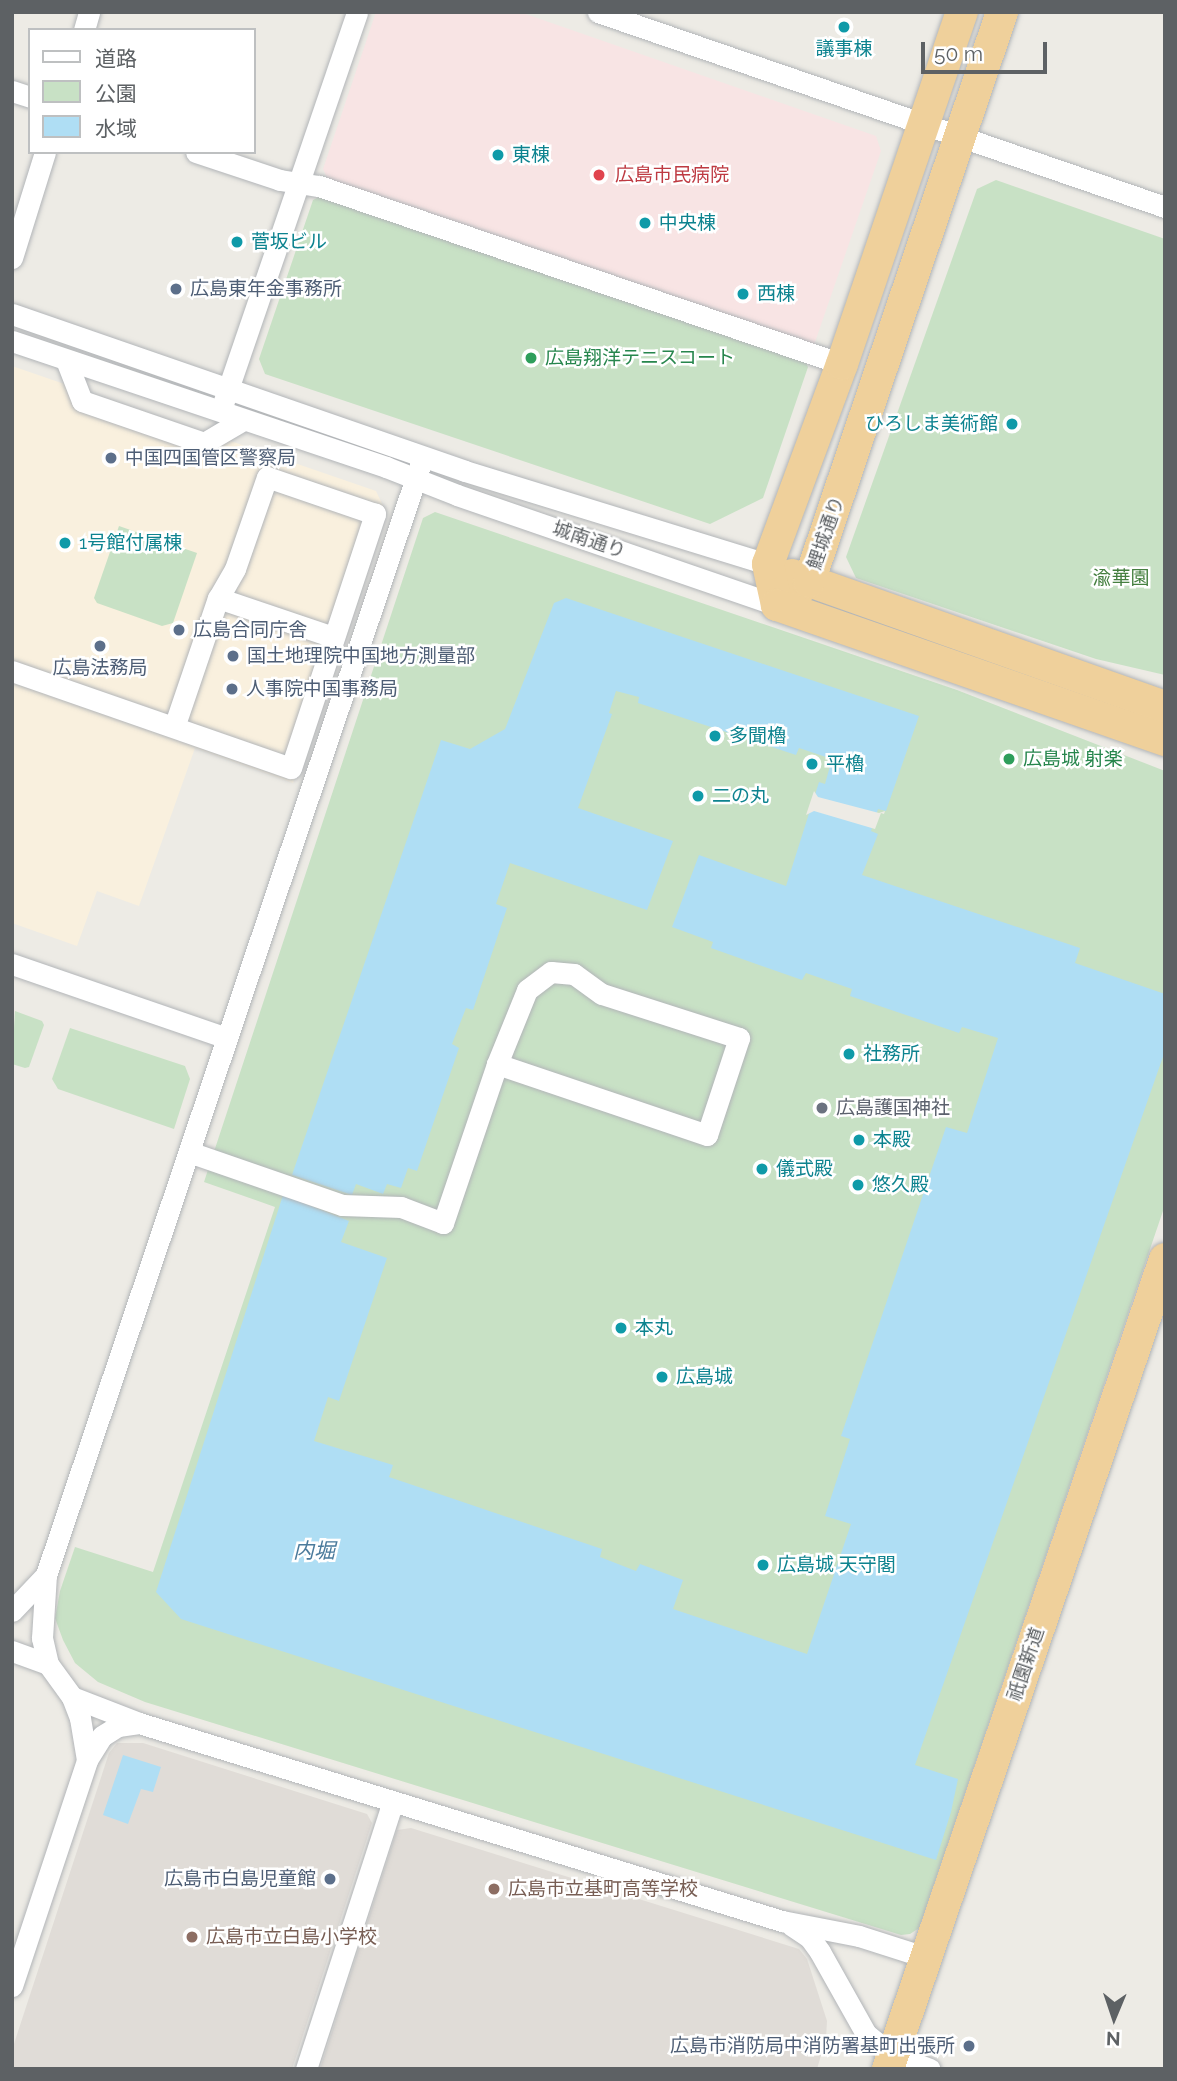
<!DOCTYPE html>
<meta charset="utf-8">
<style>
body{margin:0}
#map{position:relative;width:1177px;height:2081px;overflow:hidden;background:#edebe5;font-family:Raleway,"Noto Sans JP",sans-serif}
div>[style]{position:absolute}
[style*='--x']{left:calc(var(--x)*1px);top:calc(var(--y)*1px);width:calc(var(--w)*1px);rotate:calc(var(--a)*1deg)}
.commercial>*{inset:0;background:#f9f0de}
.education>*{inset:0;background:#e0dcd7}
.medical>*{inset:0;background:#f8e4e4}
.green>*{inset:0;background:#c8e1c5}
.water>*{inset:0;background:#afdef4}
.pier>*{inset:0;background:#edebe5}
.roads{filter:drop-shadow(0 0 2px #b2b5b8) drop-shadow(0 0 2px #b2b5b8)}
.minor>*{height:21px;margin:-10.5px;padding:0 10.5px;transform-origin:10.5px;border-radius:10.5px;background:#fff}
.highway>*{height:32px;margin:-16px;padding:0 16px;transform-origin:16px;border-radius:16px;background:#efd09b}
.dots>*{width:19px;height:19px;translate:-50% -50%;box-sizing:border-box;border:4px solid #fff;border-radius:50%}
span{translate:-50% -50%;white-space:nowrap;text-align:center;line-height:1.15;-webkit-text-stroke:5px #fff;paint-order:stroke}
.culture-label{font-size:19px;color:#0d838f}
.left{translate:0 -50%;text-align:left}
.right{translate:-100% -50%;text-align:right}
.health-label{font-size:19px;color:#be3a42}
.service-label{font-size:19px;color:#4e5e75}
.leisure-label{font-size:19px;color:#27864d}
.street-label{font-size:19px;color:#5d6164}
.park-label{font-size:19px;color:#457f40}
.worship-label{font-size:19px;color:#5b616d}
.education-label{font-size:19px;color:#785e54}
.water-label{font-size:21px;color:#4b7b9c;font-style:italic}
.frame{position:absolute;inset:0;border:14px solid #5d6164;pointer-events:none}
.legend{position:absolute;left:28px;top:28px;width:228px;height:126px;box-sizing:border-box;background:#fff;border:2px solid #bec0c1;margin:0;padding:9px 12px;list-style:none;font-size:21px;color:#5d6164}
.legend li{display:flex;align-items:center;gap:14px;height:35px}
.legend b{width:35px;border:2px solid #bec0c1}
.north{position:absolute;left:1079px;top:1983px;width:70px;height:70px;-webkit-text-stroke:5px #fff;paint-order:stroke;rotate:182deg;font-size:19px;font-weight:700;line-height:28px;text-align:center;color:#5d6164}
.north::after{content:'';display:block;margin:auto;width:24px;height:32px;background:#5d6164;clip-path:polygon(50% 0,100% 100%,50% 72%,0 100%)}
.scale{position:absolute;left:921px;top:42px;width:126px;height:32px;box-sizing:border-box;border:4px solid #5d6164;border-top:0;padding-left:9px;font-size:21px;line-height:24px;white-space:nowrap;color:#5d6164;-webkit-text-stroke:5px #fff;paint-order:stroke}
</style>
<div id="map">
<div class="commercial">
<div style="clip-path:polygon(12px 366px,376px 491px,386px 512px,293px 783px,195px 748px,139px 906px,97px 891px,77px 946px,12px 923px)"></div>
</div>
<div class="education">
<div style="clip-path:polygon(117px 1743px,143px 1743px,367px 1814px,372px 1823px,292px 2069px,12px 2069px,12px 2050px,109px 1753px)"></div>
<div style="clip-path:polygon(411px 1828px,799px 1949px,807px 1959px,827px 2021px,826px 2038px,817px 2069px,320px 2069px,397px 1830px)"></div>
</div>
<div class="medical">
<div style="clip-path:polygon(376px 12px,520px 12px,876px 136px,881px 151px,814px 345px,329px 182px,323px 169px)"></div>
</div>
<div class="green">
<div style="clip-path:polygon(996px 180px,1165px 239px,1165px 675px,1096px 659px,856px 578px,846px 557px,977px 189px)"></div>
<div style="clip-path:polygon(323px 195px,803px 357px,808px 367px,763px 498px,710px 524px,265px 374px,259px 359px,313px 200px)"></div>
<div style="clip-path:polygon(435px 512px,957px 690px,1165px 771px,1165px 1205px,919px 1928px,910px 1934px,901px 1935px,145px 1702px,98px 1682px,75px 1663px,63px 1640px,55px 1618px,60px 1591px,75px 1547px,153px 1572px,275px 1207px,204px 1182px,423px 518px)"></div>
<div style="clip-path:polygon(119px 526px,197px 553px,173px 623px,162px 626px,97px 603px,94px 598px)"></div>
<div style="clip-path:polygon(15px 1011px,42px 1021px,44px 1025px,29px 1067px,25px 1068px,12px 1064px)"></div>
<div style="clip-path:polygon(70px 1028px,185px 1066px,190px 1079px,174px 1129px,58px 1089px,52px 1079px)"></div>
</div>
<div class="water">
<div style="clip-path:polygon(566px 598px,919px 716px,886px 811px,878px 809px,871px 831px,878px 834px,862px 875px,1080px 948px,1075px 963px,1165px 994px,1165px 1051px,915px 1765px,958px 1779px,951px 1812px,936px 1860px,181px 1619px,156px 1592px,283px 1195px,349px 1221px,341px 1242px,387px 1258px,339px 1401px,328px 1397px,314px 1441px,393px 1465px,389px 1477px,602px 1549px,600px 1557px,636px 1571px,640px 1564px,683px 1580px,673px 1609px,807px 1654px,851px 1524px,825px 1516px,850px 1439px,841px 1436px,946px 1127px,967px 1133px,998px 1038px,962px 1027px,959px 1033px,850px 996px,852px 989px,806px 973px,802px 980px,711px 948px,713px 942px,672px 927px,699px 855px,786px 886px,819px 782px,825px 784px,832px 759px,799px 748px,796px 755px,638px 703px,639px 697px,616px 691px,609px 713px,612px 714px,578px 808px,673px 841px,647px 910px,510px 863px,496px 904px,507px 908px,473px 1010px,466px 1008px,452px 1044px,459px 1048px,417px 1171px,408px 1168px,401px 1188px,387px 1184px,383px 1194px,356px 1184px,352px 1195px,292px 1175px,441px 740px,470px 749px,505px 729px,554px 603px)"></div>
<div style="clip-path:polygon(123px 1755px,161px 1767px,153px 1792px,141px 1789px,128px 1824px,103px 1815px)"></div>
</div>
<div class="pier">
<div style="clip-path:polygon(814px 791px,818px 797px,879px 813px,885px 811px,884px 814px,881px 813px,875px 829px,814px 811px,806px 815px)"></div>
</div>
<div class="roads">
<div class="minor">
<div style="--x:598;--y:12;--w:600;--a:18.98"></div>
<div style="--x:84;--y:30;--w:19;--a:-74"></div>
<div style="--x:12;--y:91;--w:19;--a:18"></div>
<div style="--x:196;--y:152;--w:89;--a:18.4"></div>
<div style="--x:280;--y:180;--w:39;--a:9"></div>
<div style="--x:319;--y:186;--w:552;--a:18.8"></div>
<div style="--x:12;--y:258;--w:111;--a:-72.7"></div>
<div style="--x:12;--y:314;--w:479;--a:19.1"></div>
<div style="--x:465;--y:471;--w:317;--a:17.1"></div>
<div style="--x:12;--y:341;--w:395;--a:18.6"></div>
<div style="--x:386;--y:467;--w:76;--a:21.5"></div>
<div style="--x:457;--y:495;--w:338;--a:19"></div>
<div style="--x:66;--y:360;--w:44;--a:68.7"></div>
<div style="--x:82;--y:401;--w:129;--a:19"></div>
<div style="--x:204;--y:443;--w:45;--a:-30.5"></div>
<div style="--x:224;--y:401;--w:411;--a:-71.1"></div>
<div style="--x:218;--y:598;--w:121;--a:18.7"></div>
<div style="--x:12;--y:671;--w:295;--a:19.2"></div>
<div style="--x:291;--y:768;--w:268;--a:-71.7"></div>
<div style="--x:375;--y:514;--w:114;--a:-161.1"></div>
<div style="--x:267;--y:477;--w:97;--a:109.2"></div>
<div style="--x:235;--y:569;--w:34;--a:120"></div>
<div style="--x:218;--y:598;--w:136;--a:108.8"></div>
<div style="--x:12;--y:964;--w:227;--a:19"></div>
<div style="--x:189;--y:1152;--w:162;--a:19.1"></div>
<div style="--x:342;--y:1205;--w:59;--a:1.9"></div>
<div style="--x:401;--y:1207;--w:45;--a:20.9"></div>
<div style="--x:443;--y:1223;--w:168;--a:-71.2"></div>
<div style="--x:497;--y:1064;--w:80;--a:-67.9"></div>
<div style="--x:527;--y:990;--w:30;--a:-37"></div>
<div style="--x:551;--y:972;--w:23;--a:5"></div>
<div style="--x:574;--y:974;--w:34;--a:36"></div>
<div style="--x:602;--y:994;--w:144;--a:17.8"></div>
<div style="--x:739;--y:1038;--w:102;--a:108.3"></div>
<div style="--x:707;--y:1135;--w:222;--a:-161.3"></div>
<div style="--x:12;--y:1611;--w:50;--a:-46.6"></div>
<div style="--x:12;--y:1651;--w:38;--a:20"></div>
<div style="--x:72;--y:1697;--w:72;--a:21.2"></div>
<div style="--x:139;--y:1723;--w:673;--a:17.12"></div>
<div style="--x:782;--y:1921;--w:78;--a:11"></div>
<div style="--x:859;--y:1936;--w:69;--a:17.7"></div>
<div style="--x:87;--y:1760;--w:43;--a:-99.5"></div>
<div style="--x:80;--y:1718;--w:22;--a:-111"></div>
<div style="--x:72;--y:1697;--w:41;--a:-126"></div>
<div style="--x:48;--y:1664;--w:27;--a:-103"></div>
<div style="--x:42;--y:1638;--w:63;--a:-86.4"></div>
<div style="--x:46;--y:1575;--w:1180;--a:-71.37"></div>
<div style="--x:791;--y:1925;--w:23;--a:34"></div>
<div style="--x:810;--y:1938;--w:17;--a:54"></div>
<div style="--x:820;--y:1952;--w:94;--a:60.7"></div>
<div style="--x:866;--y:2034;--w:33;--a:39"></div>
<div style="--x:892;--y:2055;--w:40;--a:20.2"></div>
<div style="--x:12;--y:1986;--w:238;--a:-71.6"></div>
<div style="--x:87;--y:1760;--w:28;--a:-58"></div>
<div style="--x:102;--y:1736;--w:19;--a:-32"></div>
<div style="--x:118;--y:1726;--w:21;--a:-8"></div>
<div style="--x:306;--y:2069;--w:281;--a:-72"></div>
</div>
<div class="highway">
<div style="--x:792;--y:575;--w:396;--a:19.5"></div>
<div style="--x:777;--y:605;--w:39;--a:-36"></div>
<div style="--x:809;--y:582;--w:602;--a:-71.29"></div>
<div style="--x:777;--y:605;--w:42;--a:-102.4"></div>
<div style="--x:768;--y:564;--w:213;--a:-69.7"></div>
<div style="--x:842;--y:364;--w:372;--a:-71.2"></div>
<div style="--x:777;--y:605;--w:411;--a:19.2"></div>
<div style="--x:888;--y:2069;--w:856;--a:-71.12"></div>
</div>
</div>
<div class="dots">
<div style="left:844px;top:27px;background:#0f9aa8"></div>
<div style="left:498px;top:155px;background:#0f9aa8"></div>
<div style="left:599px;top:175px;background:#e0444e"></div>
<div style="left:645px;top:223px;background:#0f9aa8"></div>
<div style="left:237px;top:242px;background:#0f9aa8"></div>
<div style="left:176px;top:289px;background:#5c6f8a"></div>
<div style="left:743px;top:294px;background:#0f9aa8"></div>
<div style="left:531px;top:358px;background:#2e9e5b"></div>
<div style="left:1012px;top:424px;background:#0f9aa8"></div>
<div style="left:111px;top:458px;background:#5c6f8a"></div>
<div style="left:65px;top:543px;background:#0f9aa8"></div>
<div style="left:179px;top:630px;background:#5c6f8a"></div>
<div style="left:100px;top:646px;background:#5c6f8a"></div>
<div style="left:233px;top:656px;background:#5c6f8a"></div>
<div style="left:232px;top:689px;background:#5c6f8a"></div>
<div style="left:715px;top:736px;background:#0f9aa8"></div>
<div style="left:1009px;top:759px;background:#2e9e5b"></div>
<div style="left:812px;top:764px;background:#0f9aa8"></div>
<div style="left:698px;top:796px;background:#0f9aa8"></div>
<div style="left:849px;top:1054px;background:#0f9aa8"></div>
<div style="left:822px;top:1108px;background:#6b7280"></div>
<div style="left:859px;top:1140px;background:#0f9aa8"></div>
<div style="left:762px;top:1169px;background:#0f9aa8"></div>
<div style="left:858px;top:1185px;background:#0f9aa8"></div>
<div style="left:621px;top:1328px;background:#0f9aa8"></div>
<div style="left:662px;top:1377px;background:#0f9aa8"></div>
<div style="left:763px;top:1565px;background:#0f9aa8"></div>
<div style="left:330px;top:1879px;background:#5c6f8a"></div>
<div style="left:494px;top:1889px;background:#8d6e63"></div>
<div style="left:192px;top:1937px;background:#8d6e63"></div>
<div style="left:969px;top:2046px;background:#5c6f8a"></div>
</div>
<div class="culture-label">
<span style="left:844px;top:49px">議事棟</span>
<span class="left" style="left:512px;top:155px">東棟</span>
<span class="left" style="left:659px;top:223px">中央棟</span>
<span class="left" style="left:251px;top:242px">菅坂ビル</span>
<span class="left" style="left:757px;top:294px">西棟</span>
<span class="right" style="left:998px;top:424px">ひろしま美術館</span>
<span class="left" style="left:79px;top:543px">1号館付属棟</span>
<span class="left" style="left:729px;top:736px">多聞櫓</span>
<span class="left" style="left:826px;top:764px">平櫓</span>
<span class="left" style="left:712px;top:796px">二の丸</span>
<span class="left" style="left:863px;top:1054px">社務所</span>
<span class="left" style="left:873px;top:1140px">本殿</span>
<span class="left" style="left:776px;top:1169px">儀式殿</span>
<span class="left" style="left:872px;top:1185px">悠久殿</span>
<span class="left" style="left:635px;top:1328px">本丸</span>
<span class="left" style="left:676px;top:1377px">広島城</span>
<span class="left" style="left:777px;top:1565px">広島城 天守閣</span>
</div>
<div class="health-label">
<span class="left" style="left:615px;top:175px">広島市民病院</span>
</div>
<div class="service-label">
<span class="left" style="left:190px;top:289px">広島東年金事務所</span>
<span class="left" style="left:125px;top:458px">中国四国管区警察局</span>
<span class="left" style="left:193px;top:630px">広島合同庁舎</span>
<span class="left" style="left:247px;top:656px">国土地理院中国地方測量部</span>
<span style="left:100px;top:668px">広島法務局</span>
<span class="left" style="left:246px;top:689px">人事院中国事務局</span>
<span class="right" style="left:316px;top:1879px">広島市白島児童館</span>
<span class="right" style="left:955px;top:2046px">広島市消防局中消防署基町出張所</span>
</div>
<div class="leisure-label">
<span class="left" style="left:545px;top:358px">広島翔洋テニスコート</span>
<span class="left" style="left:1023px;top:759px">広島城 射楽</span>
</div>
<div class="street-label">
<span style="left:826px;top:533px;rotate:-71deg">鯉城通り</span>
<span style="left:589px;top:540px;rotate:19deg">城南通り</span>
<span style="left:1026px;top:1664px;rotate:-71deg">祇園新道</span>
</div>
<div class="park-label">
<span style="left:1121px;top:578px">渝華園</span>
</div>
<div class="worship-label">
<span class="left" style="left:836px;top:1108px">広島護国神社</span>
</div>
<div class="education-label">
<span class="left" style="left:508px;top:1889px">広島市立基町高等学校</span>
<span class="left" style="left:206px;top:1937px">広島市立白島小学校</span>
</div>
<div class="water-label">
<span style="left:314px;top:1551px">内堀</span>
</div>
<div class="frame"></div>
<ul class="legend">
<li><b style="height:9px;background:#fff"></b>道路</li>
<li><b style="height:19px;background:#c8e1c5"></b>公園</li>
<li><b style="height:19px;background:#afdef4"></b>水域</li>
</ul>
<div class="north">N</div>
<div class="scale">50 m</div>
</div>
